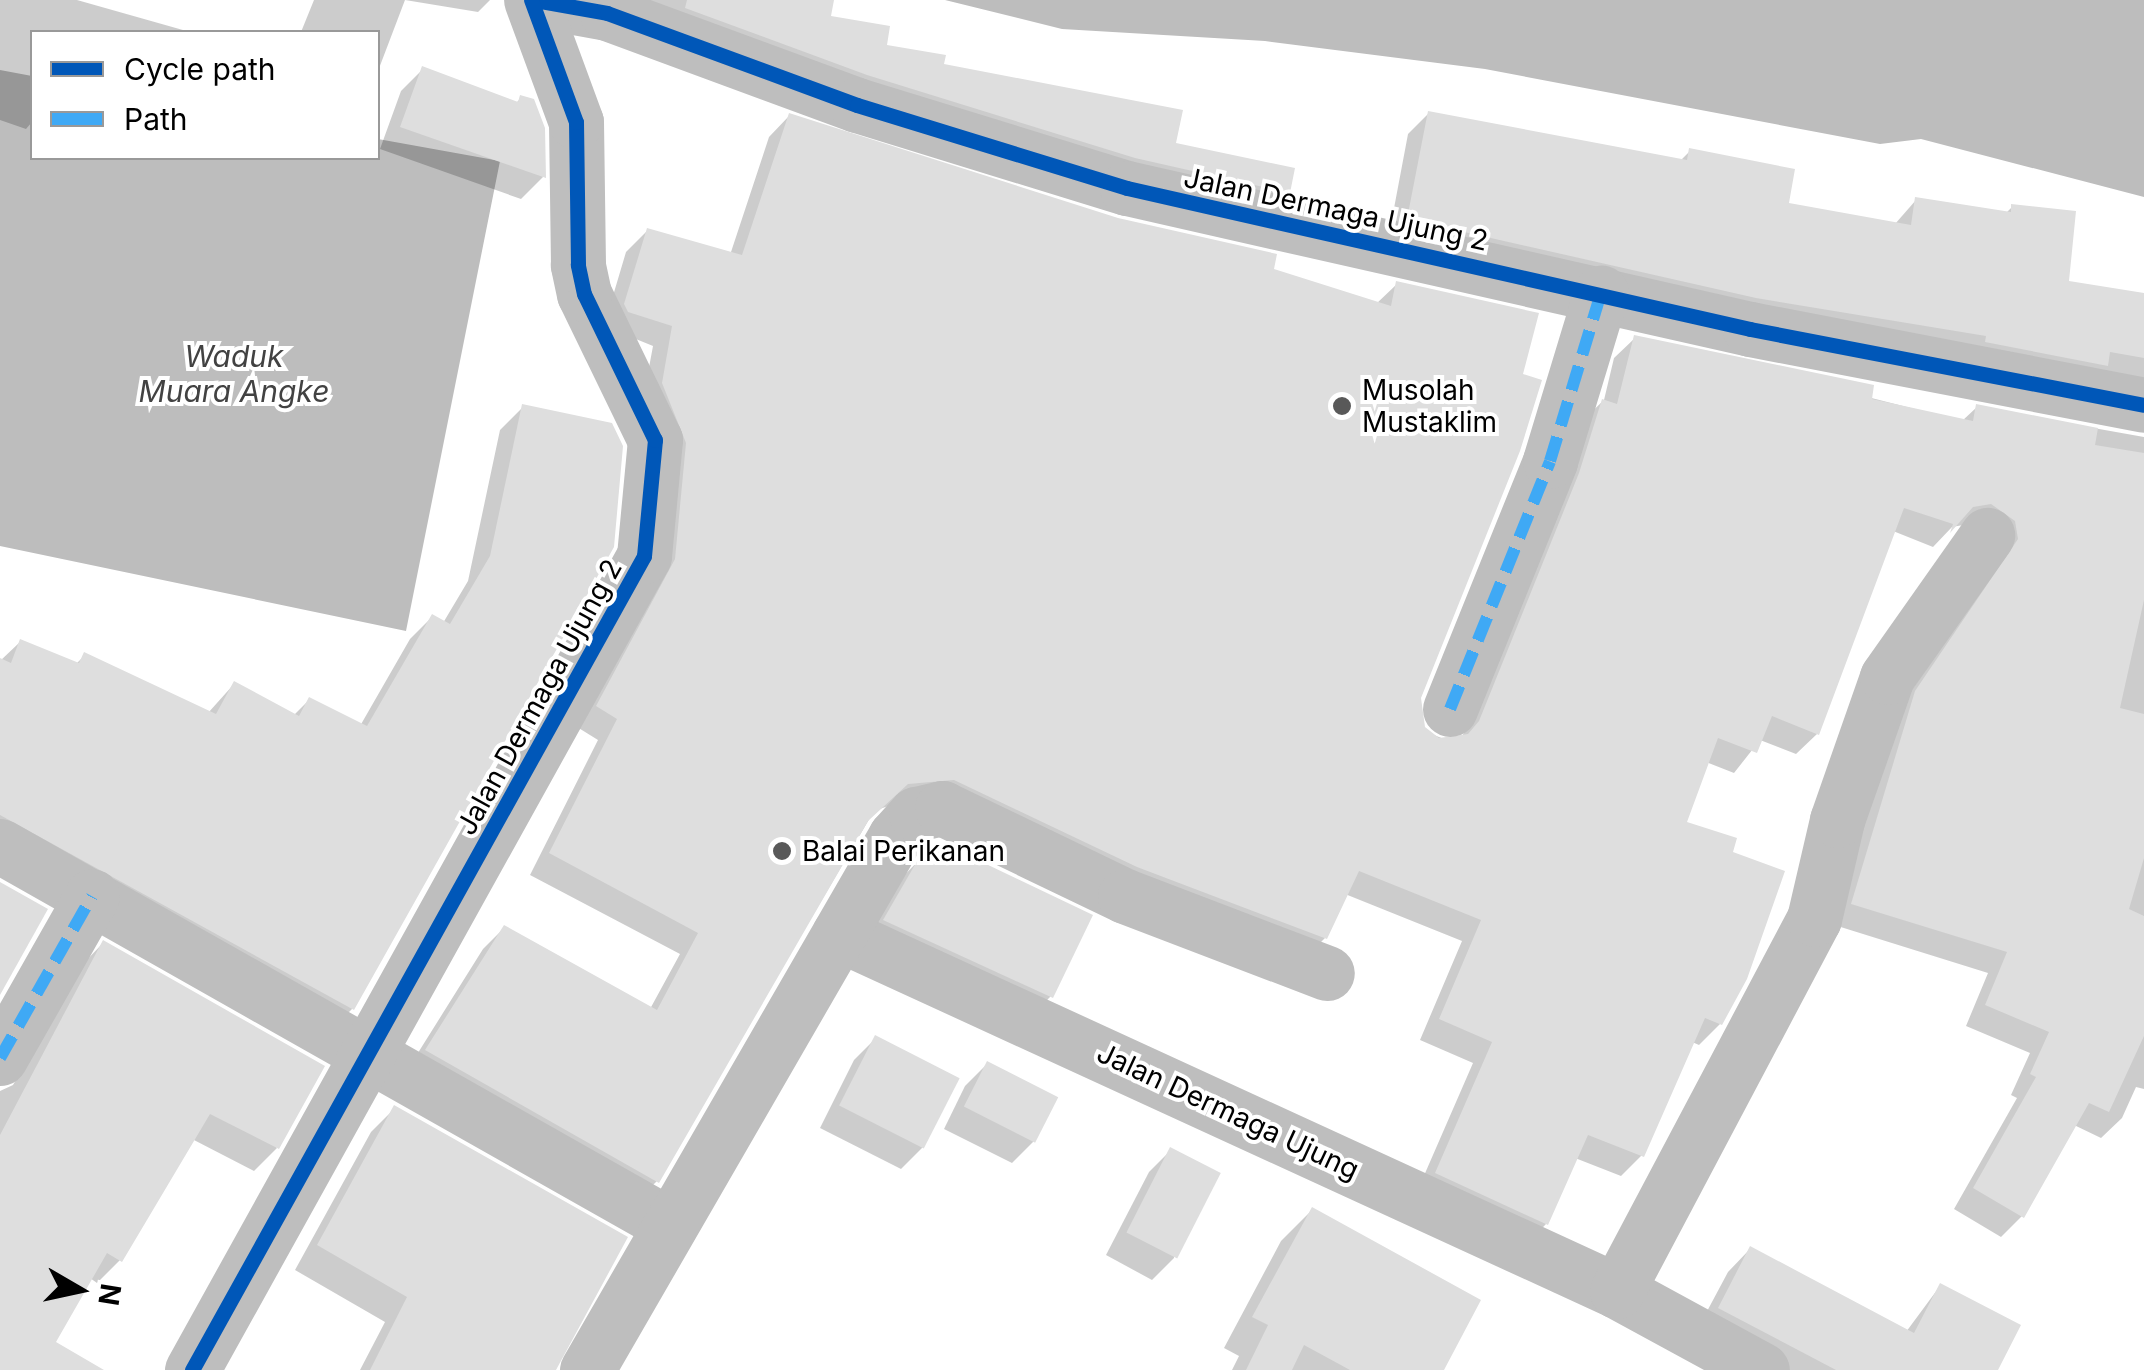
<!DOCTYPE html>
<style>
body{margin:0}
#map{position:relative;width:2144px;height:1370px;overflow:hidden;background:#fff;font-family:Inter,sans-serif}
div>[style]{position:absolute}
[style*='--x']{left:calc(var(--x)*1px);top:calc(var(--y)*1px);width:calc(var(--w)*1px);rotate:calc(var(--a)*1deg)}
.water>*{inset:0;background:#bdbdbd}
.shadow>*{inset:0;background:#0003}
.building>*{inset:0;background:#dedede;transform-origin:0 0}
.minor>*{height:55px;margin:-27.5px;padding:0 27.5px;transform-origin:27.5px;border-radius:27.5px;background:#bebebe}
.quiet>*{height:12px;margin-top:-6px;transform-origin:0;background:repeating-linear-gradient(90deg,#3fa9f5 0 25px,transparent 0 37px)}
.cycleway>*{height:15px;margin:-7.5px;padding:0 7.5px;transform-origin:7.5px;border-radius:7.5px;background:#0057b8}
.dots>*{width:28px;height:28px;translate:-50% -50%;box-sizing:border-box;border:5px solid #fff;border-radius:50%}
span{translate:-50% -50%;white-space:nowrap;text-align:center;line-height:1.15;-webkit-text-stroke:8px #fff;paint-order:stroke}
.street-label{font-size:28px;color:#000}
.poi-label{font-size:28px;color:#000}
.left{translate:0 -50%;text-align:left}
.water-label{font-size:30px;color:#424242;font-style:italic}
.legend{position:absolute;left:30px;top:30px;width:350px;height:130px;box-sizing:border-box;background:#fff;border:2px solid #999;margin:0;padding:12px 18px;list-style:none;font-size:30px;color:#000}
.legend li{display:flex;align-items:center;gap:20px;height:50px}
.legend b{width:50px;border:2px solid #999}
.north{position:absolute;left:30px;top:1240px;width:100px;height:100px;-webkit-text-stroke:8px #fff;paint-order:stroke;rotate:99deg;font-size:28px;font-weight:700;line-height:40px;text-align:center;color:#000}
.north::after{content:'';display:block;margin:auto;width:35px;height:45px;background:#000;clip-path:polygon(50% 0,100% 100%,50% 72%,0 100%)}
</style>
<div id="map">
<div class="water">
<div style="clip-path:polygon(945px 0,2144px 0,2144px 197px,1921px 139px,1880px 144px,1485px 69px,1265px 41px,1062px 29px)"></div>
<div style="clip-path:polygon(0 70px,32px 76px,32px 158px,378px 158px,378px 139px,500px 161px,406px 631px,0 546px)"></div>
</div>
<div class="shadow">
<div style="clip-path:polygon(0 0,77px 0,190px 32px,32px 32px,32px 122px,26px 129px,0 120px)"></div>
<div style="clip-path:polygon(314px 0,490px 0,478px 12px,405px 0,378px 71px,378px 32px,301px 32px)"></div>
<div style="clip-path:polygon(571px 0,832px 0,828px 18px,884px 47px,1173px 145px,1288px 192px,1266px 213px)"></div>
<div style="clip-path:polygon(423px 69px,515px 104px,521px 98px,543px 177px,521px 199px,380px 149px,401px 91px)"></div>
<div style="clip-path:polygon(1429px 113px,1680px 161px,1690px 151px,1786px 205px,1895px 224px,1916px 200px,2005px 214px,2012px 207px,2066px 283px,2144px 296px,2144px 402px,1388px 240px,1408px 134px)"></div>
<div style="clip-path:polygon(789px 116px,1376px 304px,1397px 284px,1418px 698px,1424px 731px,1454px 743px,1462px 737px,1559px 496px,1581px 422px,1604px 400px,1614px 358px,1635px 338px,1962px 421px,1977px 407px,2144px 437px,2144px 1089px,2136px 1087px,2122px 1118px,2101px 1138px,2074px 1125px,2022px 1216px,2001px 1237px,1954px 1209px,2017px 1098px,2011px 1095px,2030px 1053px,1966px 1026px,1988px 973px,1831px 924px,1895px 715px,1998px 562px,1969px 524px,1952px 527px,1933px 547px,1893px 531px,1817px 734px,1796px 754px,1760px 740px,1734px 773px,1706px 762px,1684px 824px,1730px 853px,1720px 1024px,1699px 1045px,1692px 1042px,1642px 1155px,1621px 1176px,1575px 1158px,1546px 1224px,1526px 1245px,1416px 1194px,1473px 1063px,1420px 1040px,1462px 941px,1345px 894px,1325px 938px,1304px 959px,914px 797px,874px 811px,657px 1181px,636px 1202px,406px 1072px,483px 949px,504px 928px,650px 1009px,680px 954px,530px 875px,598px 740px,577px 727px,652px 594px,642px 405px,653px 346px,604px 326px,626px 252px,647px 231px,730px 255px,769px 137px)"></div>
<div style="clip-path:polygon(523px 407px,610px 425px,352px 1009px,329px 1032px,0 845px,0 661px,20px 642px,76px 664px,85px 655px,208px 713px,234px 684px,293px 716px,309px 700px,360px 726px,410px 639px,432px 617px,443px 623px,468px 581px,500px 430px)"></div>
<div style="clip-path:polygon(922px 857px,1051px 996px,1019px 1029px,853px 952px,889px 891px)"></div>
<div style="clip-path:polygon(103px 943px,277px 1148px,254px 1171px,192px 1139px,120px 1260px,97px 1283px,90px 1278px,53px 1343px,60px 1370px,0 1370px,0 1091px,13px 1085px,81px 966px)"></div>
<div style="clip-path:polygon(876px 1038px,923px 1147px,901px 1169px,820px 1128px,854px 1060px)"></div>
<div style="clip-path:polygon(987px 1064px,1034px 1141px,1012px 1163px,944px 1129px,965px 1086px)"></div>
<div style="clip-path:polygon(395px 1108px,554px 1370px,360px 1370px,385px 1322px,295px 1270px,371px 1132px)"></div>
<div style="clip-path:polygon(1171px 1150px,1174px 1258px,1152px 1280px,1106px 1255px,1149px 1172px)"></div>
<div style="clip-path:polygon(1312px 1210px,1441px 1370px,1232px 1370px,1239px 1356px,1224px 1348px,1281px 1241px)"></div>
<div style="clip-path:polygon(1750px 1249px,1906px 1332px,1940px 1286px,1996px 1370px,1779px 1370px,1697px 1330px,1728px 1272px)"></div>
</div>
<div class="building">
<div style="clip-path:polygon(687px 0,834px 0,831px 16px,890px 26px,887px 45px,946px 55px,944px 64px,1183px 110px,1176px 143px,1295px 168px,1290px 193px,1135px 158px,867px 75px,685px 8px)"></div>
<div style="clip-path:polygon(422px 66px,518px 102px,520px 95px,534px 99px,545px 128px,546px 178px,400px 127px)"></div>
<div style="clip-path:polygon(1428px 111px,1687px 160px,1689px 148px,1795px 169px,1789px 203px,1911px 225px,1915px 197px,2011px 212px,2011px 204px,2076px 211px,2069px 281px,2144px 293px,2144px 358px,2110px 352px,2108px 366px,1985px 342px,1986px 336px,1756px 298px,1407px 219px)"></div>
<div style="clip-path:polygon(789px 113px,1118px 218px,1277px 254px,1274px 269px,1391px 306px,1396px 281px,1539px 313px,1523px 374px,1542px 380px,1520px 451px,1421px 698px,1425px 727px,1439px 738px,1468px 734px,1479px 721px,1579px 473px,1602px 399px,1617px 404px,1634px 335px,1874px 385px,1872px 399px,1973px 421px,1976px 404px,2098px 428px,2095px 445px,2144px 453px,2144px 600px,2120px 708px,2144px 714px,2144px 858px,2129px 909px,2144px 916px,2144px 1036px,2109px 1112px,2089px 1103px,2024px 1218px,1973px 1188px,2036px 1077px,2030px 1074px,2049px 1032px,1985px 1005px,2007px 952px,1851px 904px,1915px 691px,2018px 539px,2015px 521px,1991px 504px,1973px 507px,1950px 533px,1953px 524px,1904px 508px,1819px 735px,1772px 716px,1757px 753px,1718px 738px,1687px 822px,1737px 838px,1733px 852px,1785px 871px,1747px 979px,1722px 1025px,1705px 1018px,1644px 1157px,1588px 1135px,1548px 1225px,1435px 1173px,1492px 1042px,1439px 1019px,1481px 920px,1359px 871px,1327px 939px,1137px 867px,954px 780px,908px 784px,868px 821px,659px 1183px,425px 1050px,504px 925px,657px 1010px,698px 933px,549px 853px,617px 719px,596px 706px,675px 559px,686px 443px,662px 383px,672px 326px,628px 312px,624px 304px,647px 228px,742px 255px)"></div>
<div style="clip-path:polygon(522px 404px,612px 423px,623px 446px,614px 547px,354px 1010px,0 815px,0 658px,11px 663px,20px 639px,79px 663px,84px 652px,216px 714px,234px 681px,299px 716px,309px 697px,367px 726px,432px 614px,450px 624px,490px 556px)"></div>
<div style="clip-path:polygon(938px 841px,1093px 915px,1053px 998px,883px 920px,920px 856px)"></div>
<div style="clip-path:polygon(0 882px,48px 909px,0 995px)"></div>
<div style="clip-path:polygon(103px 940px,325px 1066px,279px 1149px,210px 1114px,122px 1262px,107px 1253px,56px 1342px,104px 1370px,0 1370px,0 1135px)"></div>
<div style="left:875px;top:1035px;width:95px;height:79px;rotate:27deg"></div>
<div style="left:987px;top:1061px;width:80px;height:51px;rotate:27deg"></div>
<div style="clip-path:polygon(394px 1105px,628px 1237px,556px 1370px,370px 1370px,407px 1297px,317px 1245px)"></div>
<div style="left:1170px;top:1147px;width:57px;height:96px;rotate:27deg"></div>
<div style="clip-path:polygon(1312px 1207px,1481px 1300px,1444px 1370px,1350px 1370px,1304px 1345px,1292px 1370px,1246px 1370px,1268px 1325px,1252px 1317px)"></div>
<div style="clip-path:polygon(1750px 1246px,1914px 1333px,1940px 1283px,2021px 1325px,1998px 1370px,1836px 1370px,1718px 1308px)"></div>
</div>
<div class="minor">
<div style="--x:535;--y:0;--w:73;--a:10.2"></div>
<div style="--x:607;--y:13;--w:266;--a:20.2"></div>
<div style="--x:857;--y:105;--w:282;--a:17.1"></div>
<div style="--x:1127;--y:188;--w:639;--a:12.75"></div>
<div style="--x:1750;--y:329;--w:401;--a:10.9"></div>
<div style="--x:1450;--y:709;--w:267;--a:-68"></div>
<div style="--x:1550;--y:461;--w:176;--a:-73.1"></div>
<div style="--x:0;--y:846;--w:770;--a:29.5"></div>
<div style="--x:839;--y:934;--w:856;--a:24.65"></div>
<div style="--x:1617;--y:1291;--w:165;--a:28.6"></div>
<div style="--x:0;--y:1058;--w:186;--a:-60.4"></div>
<div style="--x:1617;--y:1291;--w:421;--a:-62.1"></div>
<div style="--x:1814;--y:919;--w:102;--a:-76.9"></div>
<div style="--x:1837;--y:820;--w:151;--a:-70.7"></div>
<div style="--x:1887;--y:677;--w:174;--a:-54.8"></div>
<div style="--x:192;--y:1370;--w:931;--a:-60.96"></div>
<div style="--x:644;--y:556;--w:117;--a:-84.6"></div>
<div style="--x:655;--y:440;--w:162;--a:-115.9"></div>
<div style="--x:584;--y:294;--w:30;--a:-102"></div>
<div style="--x:578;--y:265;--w:143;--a:-90.8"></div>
<div style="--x:576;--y:122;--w:130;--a:-110.2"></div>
<div style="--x:587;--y:1370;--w:616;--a:-59.98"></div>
<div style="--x:895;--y:837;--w:31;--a:-48"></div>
<div style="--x:916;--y:814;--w:27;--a:-13"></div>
<div style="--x:942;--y:808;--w:203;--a:25.7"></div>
<div style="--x:1125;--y:896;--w:216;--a:20.9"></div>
</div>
<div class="quiet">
<div style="--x:1450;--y:709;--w:267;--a:-68"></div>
<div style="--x:1550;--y:461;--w:176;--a:-73.1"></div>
<div style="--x:0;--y:1058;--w:186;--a:-60.4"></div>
</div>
<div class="cycleway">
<div style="--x:535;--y:0;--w:73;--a:10.2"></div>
<div style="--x:607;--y:13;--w:266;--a:20.2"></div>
<div style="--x:857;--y:105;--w:282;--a:17.1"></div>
<div style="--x:1127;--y:188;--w:639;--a:12.75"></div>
<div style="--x:1750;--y:329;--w:401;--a:10.9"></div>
<div style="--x:192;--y:1370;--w:931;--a:-60.96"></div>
<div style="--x:644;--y:556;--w:117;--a:-84.6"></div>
<div style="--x:655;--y:440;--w:162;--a:-115.9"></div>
<div style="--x:584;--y:294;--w:30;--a:-102"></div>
<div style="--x:578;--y:265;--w:143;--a:-90.8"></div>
<div style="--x:576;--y:122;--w:130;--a:-110.2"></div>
</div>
<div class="dots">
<div style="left:1342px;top:406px;background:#595959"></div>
<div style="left:782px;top:851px;background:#595959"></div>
</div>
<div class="street-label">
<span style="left:1336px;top:209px;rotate:12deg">Jalan Dermaga Ujung 2</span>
<span style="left:539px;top:697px;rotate:-61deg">Jalan Dermaga Ujung 2</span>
<span style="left:1228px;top:1111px;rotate:25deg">Jalan Dermaga Ujung</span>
</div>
<div class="poi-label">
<span class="left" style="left:1362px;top:406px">Musolah<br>Mustaklim</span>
<span class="left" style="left:802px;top:851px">Balai Perikanan</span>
</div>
<div class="water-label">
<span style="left:234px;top:373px">Waduk<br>Muara Angke</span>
</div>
<ul class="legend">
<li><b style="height:12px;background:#0057b8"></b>Cycle path</li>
<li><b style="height:12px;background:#3fa9f5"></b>Path</li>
</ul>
<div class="north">N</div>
</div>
